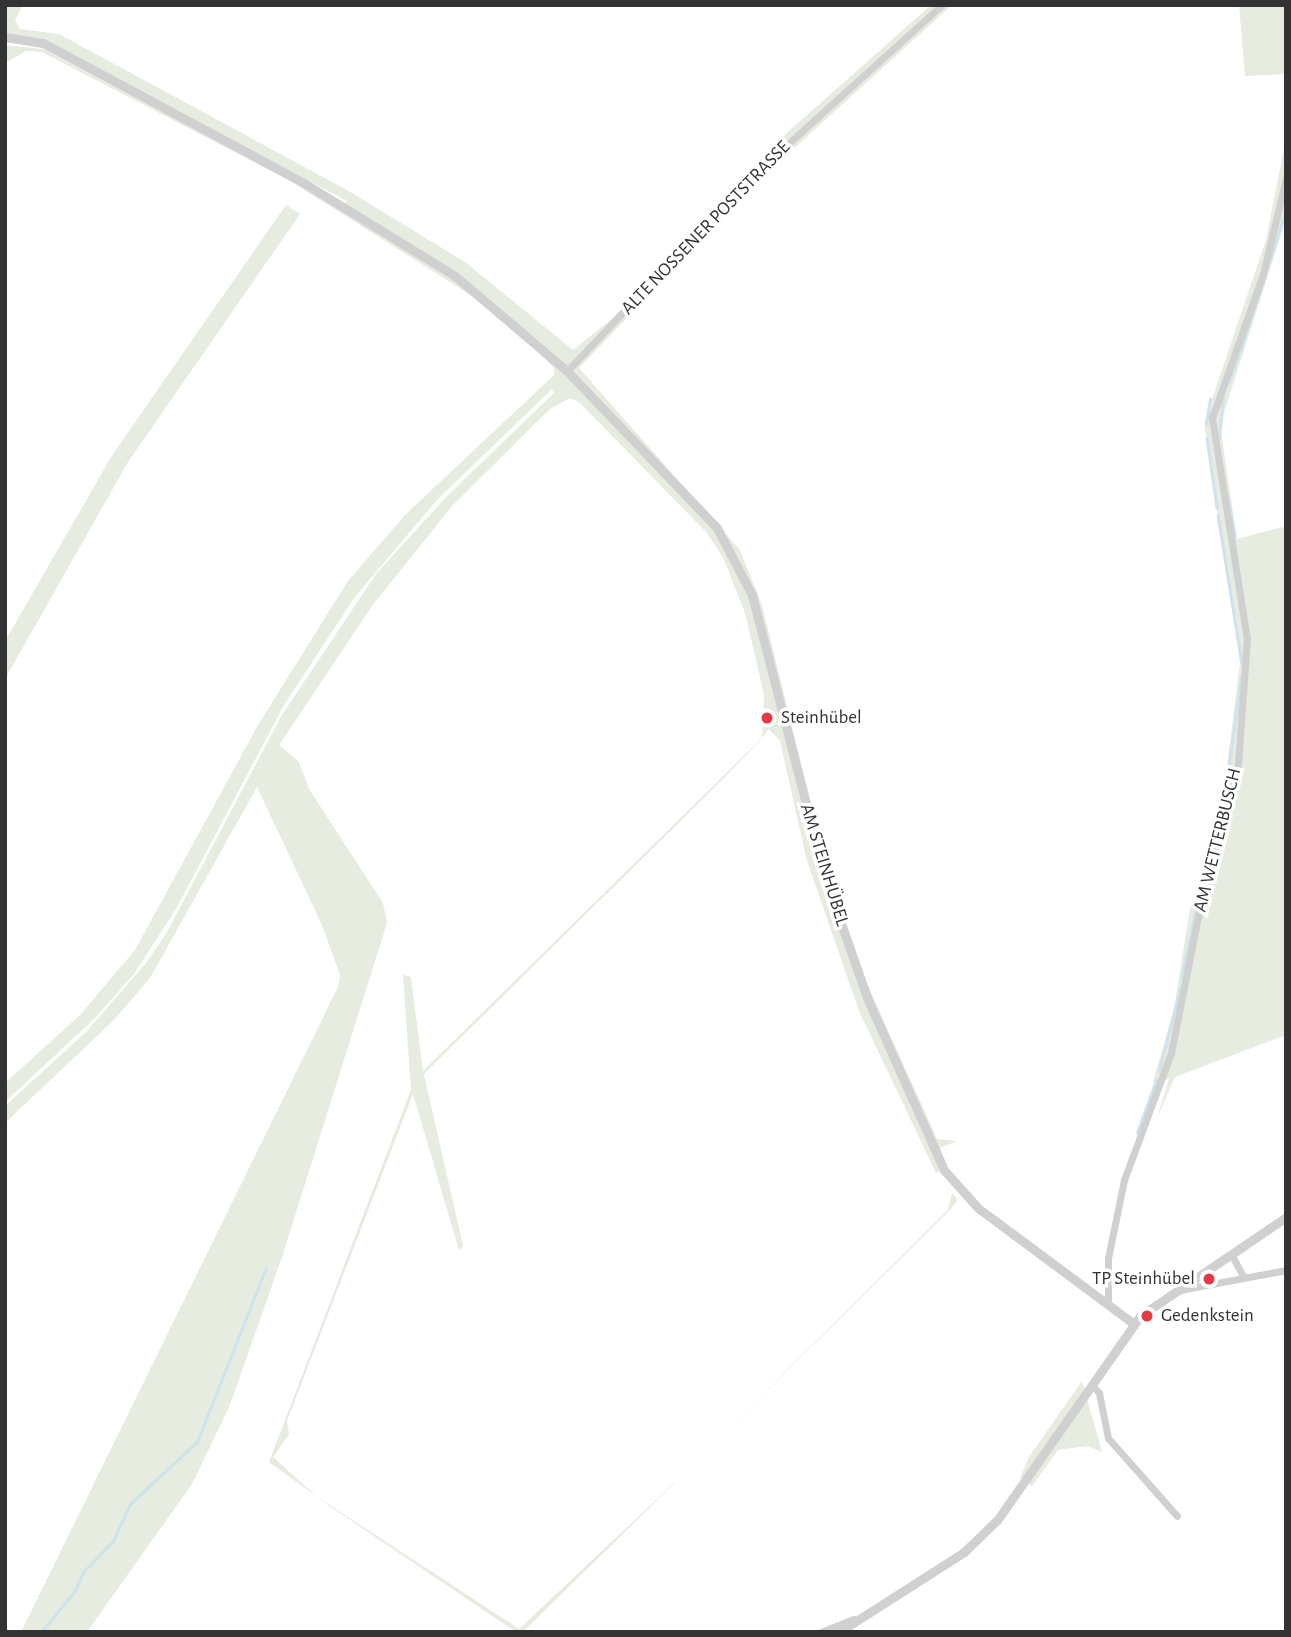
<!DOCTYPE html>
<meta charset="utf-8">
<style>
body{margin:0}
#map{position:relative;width:1291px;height:1637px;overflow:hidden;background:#fff;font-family:"Alegreya Sans",sans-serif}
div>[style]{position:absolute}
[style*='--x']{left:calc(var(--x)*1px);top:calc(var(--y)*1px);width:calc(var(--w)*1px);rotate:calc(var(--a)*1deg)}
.green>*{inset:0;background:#e6ecdf}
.stream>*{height:2.5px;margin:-1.25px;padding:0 1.25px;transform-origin:1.25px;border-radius:1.25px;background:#cfe2ee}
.minor>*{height:7px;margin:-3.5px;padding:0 3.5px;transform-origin:3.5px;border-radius:3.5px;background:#d0d0d0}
.tertiary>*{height:9px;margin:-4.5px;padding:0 4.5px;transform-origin:4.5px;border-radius:4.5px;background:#d0d0d0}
.dots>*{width:19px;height:19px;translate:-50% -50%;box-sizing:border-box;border:4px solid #fff;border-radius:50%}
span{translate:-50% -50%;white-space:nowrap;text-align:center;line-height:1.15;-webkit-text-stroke:7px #fff;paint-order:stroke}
.street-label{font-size:19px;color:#333}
.poi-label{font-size:19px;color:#333}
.left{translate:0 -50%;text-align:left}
.right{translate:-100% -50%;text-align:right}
.frame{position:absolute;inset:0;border:7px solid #333;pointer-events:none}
</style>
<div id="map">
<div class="green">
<div style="clip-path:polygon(5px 5px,23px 5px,15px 20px,20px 29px,59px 34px,347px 190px,465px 262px,573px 350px,613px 318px,789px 131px,931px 5px,952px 5px,759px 180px,579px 368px,740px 550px,762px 605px,825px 860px,865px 979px,937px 1139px,957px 1141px,940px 1148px,947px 1168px,936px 1173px,859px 1011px,807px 861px,780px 741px,769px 729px,759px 742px,723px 779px,424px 1074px,463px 1246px,459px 1250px,413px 1094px,287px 1421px,289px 1434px,273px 1457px,316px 1496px,519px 1629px,689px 1469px,523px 1632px,516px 1632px,331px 1507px,269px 1462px,411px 1090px,403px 975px,411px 977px,423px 1071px,762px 738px,764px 695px,745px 613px,723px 557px,706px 532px,580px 403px,570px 398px,550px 409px,453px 505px,372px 606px,279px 745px,299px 762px,309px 789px,383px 903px,387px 923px,282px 1257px,230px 1405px,192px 1484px,87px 1632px,21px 1632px,338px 987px,340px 975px,322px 925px,257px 787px,150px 978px,114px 1020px,5px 1123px,5px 1106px,87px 1031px,146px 963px,166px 934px,282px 715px,376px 574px,448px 495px,554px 393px,552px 389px,437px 500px,354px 598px,284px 705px,176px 909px,134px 974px,95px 1018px,5px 1102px,5px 1083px,80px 1015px,135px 950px,258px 725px,348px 581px,405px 515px,554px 375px,554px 368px,534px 348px,477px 299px,290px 181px,42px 52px,26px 51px,5px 63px,5px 45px,43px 49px,342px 208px,347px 201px,39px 38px,5px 34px)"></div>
<div style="clip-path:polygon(1239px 5px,1286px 5px,1286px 74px,1245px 76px)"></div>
<div style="clip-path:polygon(1286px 138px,1286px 219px,1220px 425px,1237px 539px,1286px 526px,1286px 1035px,1175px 1077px,1157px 1118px,1169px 1079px,1153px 1082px,1174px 1009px,1190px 908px,1223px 798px,1240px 662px,1204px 423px,1266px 240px)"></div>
<div style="clip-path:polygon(286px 205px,300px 214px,128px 462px,5px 679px,5px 641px,113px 454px)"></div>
<div style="clip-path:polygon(952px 1193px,958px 1200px,949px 1211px,696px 1461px,948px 1210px)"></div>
<div style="clip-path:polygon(1082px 1381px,1102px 1452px,1087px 1446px,1058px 1450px,1032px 1486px,1020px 1478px,1029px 1457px)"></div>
</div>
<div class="stream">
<div style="--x:1285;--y:152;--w:6;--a:-81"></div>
<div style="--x:1240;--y:352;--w:143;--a:-72.1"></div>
<div style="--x:1229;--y:380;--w:25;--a:-69"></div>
<div style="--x:1206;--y:424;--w:25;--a:-81"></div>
<div style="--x:1207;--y:438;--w:70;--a:81.8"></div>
<div style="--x:1219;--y:438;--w:41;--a:-84.4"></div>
<div style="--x:1227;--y:493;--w:43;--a:79.2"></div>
<div style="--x:1218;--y:515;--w:150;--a:80.8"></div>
<div style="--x:1206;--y:862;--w:71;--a:-74.4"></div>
<div style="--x:1225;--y:794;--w:118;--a:-82.2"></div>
<div style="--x:1181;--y:981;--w:113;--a:-78.3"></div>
<div style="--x:1159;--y:1071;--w:86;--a:-75.8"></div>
<div style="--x:1137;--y:1133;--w:56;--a:-70.3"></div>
<div style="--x:41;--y:1632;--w:53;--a:-50.3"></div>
<div style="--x:75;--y:1591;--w:21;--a:-67"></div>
<div style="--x:83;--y:1572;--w:43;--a:-45.9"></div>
<div style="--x:113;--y:1541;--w:41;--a:-65.3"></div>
<div style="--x:130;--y:1504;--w:91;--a:-42.8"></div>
<div style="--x:197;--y:1442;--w:187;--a:-68.4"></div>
</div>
<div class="minor">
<div style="--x:567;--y:371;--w:263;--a:-46.5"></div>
<div style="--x:748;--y:180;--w:261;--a:-42.1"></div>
<div style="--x:1232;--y:1256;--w:25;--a:61"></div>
<div style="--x:1180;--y:1290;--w:108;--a:-10.7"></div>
<div style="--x:1108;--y:1302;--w:44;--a:-90"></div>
<div style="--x:1108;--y:1258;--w:80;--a:-78.4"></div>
<div style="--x:1124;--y:1180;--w:135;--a:-69.7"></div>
<div style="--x:1171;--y:1053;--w:139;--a:-78.8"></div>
<div style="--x:1198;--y:917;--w:158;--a:-75.3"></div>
<div style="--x:1238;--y:764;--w:125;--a:-85.9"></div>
<div style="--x:1247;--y:639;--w:224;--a:-99"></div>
<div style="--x:1212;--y:418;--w:153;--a:-70.5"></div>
<div style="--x:1263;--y:274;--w:99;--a:-76.5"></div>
<div style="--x:1092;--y:1385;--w:11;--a:49"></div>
<div style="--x:1099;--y:1393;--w:46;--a:78.7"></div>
<div style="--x:1108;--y:1438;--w:104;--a:48.5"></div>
<div style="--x:821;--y:1632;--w:35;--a:-22"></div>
</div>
<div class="tertiary">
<div style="--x:5;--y:37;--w:38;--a:9"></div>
<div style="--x:43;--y:43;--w:296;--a:28.2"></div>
<div style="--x:304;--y:183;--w:177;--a:31.6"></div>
<div style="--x:455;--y:276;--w:147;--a:40.3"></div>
<div style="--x:567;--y:371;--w:217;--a:46.3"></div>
<div style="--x:717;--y:528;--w:76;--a:62.4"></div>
<div style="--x:752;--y:595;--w:292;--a:75.5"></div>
<div style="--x:825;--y:878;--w:129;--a:70.6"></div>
<div style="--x:868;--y:1000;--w:186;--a:65.9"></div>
<div style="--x:944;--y:1170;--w:51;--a:48.2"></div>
<div style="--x:978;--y:1208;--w:193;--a:36.6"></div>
<div style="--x:839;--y:1632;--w:148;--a:-32.6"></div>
<div style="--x:964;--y:1552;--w:47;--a:-44.1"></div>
<div style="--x:998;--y:1519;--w:248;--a:-55"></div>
<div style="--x:1140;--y:1316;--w:176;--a:-34.1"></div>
</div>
<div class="dots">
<div style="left:767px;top:718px;background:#e63946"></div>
<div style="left:1209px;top:1279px;background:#e63946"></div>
<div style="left:1147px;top:1316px;background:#e63946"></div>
</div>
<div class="street-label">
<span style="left:706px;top:228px;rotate:-46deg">ALTE NOSSENER POSTSTRASSE</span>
<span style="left:1218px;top:840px;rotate:-76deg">AM WETTERBUSCH</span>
<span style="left:824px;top:865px;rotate:73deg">AM STEINHÜBEL</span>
</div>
<div class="poi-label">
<span class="left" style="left:781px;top:718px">Steinhübel</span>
<span class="right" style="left:1195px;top:1279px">TP Steinhübel</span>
<span class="left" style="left:1161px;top:1316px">Gedenkstein</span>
</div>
<div class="frame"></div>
</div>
